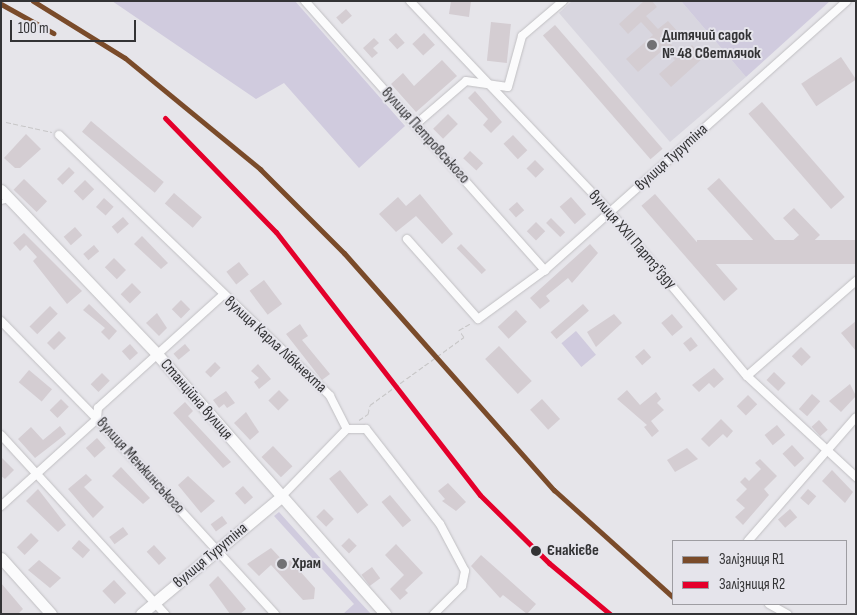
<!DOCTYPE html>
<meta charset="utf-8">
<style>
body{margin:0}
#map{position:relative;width:857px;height:615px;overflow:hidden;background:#e6e5ea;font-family:"Sofia Sans Condensed",sans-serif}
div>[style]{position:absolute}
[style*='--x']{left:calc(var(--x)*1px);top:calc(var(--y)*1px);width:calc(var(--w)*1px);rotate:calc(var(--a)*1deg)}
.built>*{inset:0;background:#d8d6df}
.green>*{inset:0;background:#d0cbde;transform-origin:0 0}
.building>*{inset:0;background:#d4cdd2;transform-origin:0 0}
.path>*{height:1px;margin-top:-0.5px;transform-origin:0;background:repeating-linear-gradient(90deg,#c7c6c7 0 5px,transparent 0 7.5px)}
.roads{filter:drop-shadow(0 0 1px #c0bfc2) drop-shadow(0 0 1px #c0bfc2)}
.lane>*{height:4px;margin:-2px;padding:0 2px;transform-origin:2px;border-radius:2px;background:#fbfbfc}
.street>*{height:8px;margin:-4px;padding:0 4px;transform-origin:4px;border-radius:4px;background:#fbfbfc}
.secondary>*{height:11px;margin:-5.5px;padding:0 5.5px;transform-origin:5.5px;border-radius:5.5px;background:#fbfbfc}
.rail-1>*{height:5px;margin:-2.5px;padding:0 2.5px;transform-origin:2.5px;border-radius:2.5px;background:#7a4b2a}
.rail-2>*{height:5px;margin:-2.5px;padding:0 2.5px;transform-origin:2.5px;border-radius:2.5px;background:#e4002b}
.dots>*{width:14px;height:14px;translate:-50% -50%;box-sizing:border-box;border:2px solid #e5e4eb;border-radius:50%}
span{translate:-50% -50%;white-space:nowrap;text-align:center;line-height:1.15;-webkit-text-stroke:4px #e5e4eb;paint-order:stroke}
.poi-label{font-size:16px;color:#333335;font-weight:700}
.left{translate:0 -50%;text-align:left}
.street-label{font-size:16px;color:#333335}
.stop-label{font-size:16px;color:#333335;font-weight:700}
.frame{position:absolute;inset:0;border:2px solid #333335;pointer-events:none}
.legend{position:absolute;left:672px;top:540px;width:175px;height:65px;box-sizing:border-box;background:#e5e4eb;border:1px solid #9e9da2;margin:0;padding:6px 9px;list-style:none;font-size:15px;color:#333335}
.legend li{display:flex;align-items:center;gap:10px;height:25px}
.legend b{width:25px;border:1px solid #9e9da2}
.scale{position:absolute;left:10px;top:20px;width:126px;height:22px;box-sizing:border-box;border:2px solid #333335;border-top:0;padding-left:6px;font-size:15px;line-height:18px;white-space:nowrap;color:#333335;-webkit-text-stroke:4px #e5e4eb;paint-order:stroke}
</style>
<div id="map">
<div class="built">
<div style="clip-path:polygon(572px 1px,681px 1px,746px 77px,670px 142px,559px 13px)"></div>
</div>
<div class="green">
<div style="clip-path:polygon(112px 1px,295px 1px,405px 126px,359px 168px,284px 83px,256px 99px)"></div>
<div style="clip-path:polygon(681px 1px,830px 1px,746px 77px)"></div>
<div style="left:576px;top:331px;width:31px;height:19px;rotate:50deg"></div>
<div style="clip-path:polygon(279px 512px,358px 600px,371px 614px,343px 614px,354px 604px,274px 516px)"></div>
</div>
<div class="building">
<div style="clip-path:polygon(451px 1px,471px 1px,469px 17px,449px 14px)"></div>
<div style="clip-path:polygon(644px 1px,652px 1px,657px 7px,646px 16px,658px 29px,668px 21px,680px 34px,670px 43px,681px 55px,692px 45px,703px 58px,671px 87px,659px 74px,675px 60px,665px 48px,638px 72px,626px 59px,653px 35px,641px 22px,628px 34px,619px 24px)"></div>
<div style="left:346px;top:9px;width:9px;height:13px;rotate:49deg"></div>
<div style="left:491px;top:22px;width:20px;height:39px;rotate:6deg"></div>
<div style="left:555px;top:25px;width:164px;height:16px;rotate:49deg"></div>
<div style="left:396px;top:33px;width:13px;height:10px;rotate:48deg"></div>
<div style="left:424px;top:33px;width:16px;height:16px;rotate:47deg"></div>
<div style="clip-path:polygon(374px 38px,379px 43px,373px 48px,378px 53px,372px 58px,363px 48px)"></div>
<div style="left:841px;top:57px;width:27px;height:48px;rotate:56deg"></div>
<div style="clip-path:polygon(442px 60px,457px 76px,416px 112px,391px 84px,403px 73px,414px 86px)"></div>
<div style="clip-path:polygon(475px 91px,502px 122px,491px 133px,483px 125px,488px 119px,468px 98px)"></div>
<div style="left:762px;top:102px;width:126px;height:18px;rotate:49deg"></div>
<div style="left:448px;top:114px;width:14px;height:21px;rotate:45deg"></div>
<div style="left:91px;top:121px;width:95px;height:14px;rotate:40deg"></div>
<div style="clip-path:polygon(26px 134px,41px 149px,20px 168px,15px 168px,4px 158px)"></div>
<div style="left:513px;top:135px;width:21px;height:13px;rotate:47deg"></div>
<div style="left:470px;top:151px;width:18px;height:10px;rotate:43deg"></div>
<div style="left:535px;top:160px;width:13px;height:12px;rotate:45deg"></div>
<div style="left:69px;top:167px;width:8px;height:17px;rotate:45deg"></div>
<div style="left:719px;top:178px;width:95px;height:16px;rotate:48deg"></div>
<div style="left:24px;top:179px;width:32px;height:15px;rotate:44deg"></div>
<div style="left:85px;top:180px;width:13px;height:16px;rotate:45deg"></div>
<div style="left:174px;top:193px;width:37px;height:14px;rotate:41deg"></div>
<div style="clip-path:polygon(420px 194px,453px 234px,442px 244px,416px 216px,396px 232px,379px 214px,398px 197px,406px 206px)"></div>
<div style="left:655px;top:194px;width:126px;height:18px;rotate:49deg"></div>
<div style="left:571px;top:197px;width:23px;height:15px;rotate:49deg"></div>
<div style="left:104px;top:198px;width:13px;height:12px;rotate:42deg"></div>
<div style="left:517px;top:202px;width:11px;height:11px;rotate:49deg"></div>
<div style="clip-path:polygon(794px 208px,820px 235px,799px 255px,789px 244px,799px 235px,783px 218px)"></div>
<div style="left:123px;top:217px;width:9px;height:15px;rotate:49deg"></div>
<div style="left:551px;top:218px;width:20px;height:7px;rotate:45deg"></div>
<div style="left:536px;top:222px;width:13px;height:13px;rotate:45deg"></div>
<div style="left:75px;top:227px;width:11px;height:15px;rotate:49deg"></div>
<div style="clip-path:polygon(24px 233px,82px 291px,67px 304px,33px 261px,37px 257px,26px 245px,20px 251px,13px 243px)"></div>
<div style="clip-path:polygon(142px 236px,168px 263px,161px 269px,134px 244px)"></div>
<div style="left:856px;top:240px;width:24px;height:159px;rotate:90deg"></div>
<div style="left:461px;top:244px;width:36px;height:6px;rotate:46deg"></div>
<div style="clip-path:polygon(590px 244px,598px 253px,572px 283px,568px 278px,546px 296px,550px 301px,540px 309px,530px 298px)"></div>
<div style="left:94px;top:245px;width:8px;height:14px;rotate:50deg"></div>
<div style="left:114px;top:258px;width:17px;height:13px;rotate:45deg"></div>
<div style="left:239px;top:262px;width:16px;height:16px;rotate:52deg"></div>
<div style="left:264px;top:280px;width:30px;height:18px;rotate:53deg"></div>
<div style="left:132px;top:283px;width:13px;height:16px;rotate:45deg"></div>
<div style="left:181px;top:300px;width:13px;height:13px;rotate:45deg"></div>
<div style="clip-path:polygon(89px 304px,117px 331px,109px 340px,101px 332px,105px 328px,83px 310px)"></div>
<div style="left:583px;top:304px;width:9px;height:43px;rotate:49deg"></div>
<div style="left:50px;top:306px;width:11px;height:29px;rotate:45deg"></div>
<div style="left:516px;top:310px;width:16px;height:25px;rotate:47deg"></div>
<div style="clip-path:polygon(157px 313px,167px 328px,159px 336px,146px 323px)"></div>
<div style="clip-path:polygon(614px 314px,622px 323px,596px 347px,587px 332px)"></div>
<div style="left:672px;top:314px;width:17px;height:14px;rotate:50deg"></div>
<div style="clip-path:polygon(856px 321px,856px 351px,841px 333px)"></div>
<div style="clip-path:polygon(300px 324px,308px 336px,302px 340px,330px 374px,322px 380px,286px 334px)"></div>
<div style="left:59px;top:331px;width:10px;height:17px;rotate:45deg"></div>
<div style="left:691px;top:337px;width:11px;height:10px;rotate:52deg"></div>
<div style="left:130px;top:344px;width:12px;height:11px;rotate:48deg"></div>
<div style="left:185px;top:344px;width:8px;height:15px;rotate:50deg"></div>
<div style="left:499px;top:346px;width:48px;height:19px;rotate:47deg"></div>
<div style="left:801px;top:347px;width:14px;height:13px;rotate:45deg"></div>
<div style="left:644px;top:349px;width:11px;height:12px;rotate:49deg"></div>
<div style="left:215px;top:362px;width:8px;height:14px;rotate:45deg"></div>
<div style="clip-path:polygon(258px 364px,271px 379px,259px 389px,254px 382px,259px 378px,251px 371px)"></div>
<div style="clip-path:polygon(714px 368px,724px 379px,714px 388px,709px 383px,699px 392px,692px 385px)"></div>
<div style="left:29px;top:370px;width:30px;height:16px;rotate:40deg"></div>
<div style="left:774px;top:372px;width:16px;height:11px;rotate:43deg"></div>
<div style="left:102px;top:373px;width:11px;height:16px;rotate:45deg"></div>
<div style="clip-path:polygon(850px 384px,856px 396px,841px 412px,829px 401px)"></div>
<div style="left:279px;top:390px;width:14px;height:15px;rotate:45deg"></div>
<div style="clip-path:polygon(627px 390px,640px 405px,656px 392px,661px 399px,657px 403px,664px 410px,651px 421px,659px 431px,652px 437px,644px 427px,647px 425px,617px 399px)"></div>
<div style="clip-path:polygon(226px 391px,235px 403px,227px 408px,224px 404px,219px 408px,213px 400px)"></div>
<div style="left:812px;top:394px;width:11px;height:20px;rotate:41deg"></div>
<div style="left:748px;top:395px;width:13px;height:16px;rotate:45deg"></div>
<div style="left:61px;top:399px;width:11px;height:16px;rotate:45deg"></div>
<div style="left:542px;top:399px;width:27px;height:16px;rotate:48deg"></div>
<div style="clip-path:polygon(185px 402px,193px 411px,188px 416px,231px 462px,223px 468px,173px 413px)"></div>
<div style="clip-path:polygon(246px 412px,259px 432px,250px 440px,234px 423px)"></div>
<div style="clip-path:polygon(721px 419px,733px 431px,727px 438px,723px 434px,709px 447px,701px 439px)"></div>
<div style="left:819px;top:420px;width:13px;height:10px;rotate:48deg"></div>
<div style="left:777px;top:425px;width:13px;height:16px;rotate:51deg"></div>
<div style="clip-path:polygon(60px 426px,66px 434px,35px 458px,18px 439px,31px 427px,43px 440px)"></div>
<div style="left:97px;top:438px;width:13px;height:15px;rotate:48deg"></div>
<div style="left:792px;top:445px;width:18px;height:13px;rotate:47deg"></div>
<div style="left:273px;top:446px;width:28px;height:16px;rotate:46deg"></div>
<div style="clip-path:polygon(687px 448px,698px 459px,675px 472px,667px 460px)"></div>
<div style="clip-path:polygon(1px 457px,14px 470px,5px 479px,1px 476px)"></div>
<div style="clip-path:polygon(760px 459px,777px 476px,764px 489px,769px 495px,743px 525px,735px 517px,745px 508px,736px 500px,747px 489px,740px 482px,745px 477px,749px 481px,761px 469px,755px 463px)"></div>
<div style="clip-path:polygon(121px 467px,150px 498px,143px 504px,112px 476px)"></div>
<div style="left:340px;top:470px;width:45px;height:14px;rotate:51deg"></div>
<div style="clip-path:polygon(832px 470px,853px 492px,845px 503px,822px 481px)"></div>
<div style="clip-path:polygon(86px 474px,92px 480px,84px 487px,104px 507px,93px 518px,68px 489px)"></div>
<div style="clip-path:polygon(188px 476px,215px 501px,201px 513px,178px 485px)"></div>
<div style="clip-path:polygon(448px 483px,466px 502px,456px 511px,442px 501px,445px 499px,438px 491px)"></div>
<div style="left:243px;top:486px;width:15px;height:11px;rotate:48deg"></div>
<div style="clip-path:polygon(38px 489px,66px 525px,58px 532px,26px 501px)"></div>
<div style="left:808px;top:489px;width:11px;height:12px;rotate:41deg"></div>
<div style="left:390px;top:495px;width:33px;height:11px;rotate:50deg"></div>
<div style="left:324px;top:509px;width:14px;height:11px;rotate:45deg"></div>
<div style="left:790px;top:509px;width:11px;height:16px;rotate:49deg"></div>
<div style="left:222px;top:516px;width:9px;height:14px;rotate:54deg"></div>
<div style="left:123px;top:527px;width:9px;height:17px;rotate:54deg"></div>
<div style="left:31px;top:533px;width:11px;height:20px;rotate:45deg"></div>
<div style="left:349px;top:538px;width:11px;height:11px;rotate:45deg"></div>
<div style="left:79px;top:540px;width:15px;height:11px;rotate:42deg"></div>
<div style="clip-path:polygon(396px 544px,423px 573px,405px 590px,408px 593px,400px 600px,390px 589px,404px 575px,385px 555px)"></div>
<div style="left:154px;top:545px;width:18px;height:10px;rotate:47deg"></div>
<div style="clip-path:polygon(271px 548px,286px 564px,290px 560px,315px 588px,314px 599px,303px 600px,271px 565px,259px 576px,247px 564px)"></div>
<div style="clip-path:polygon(481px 555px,536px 604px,527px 614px,503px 595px,500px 598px,471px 566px)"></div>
<div style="clip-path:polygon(39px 560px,61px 578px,50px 588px,28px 570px)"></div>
<div style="left:372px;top:567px;width:14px;height:13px;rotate:54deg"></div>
<div style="clip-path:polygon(218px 576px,246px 609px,240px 614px,230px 614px,209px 585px)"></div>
<div style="left:114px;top:580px;width:18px;height:16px;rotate:47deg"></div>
<div style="clip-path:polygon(1px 583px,23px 609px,18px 614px,1px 614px)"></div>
</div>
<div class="path">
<div style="--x:6;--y:122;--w:47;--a:12.3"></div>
<div style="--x:359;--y:420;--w:11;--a:-34"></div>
<div style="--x:368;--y:414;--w:9;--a:-77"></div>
<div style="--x:370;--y:405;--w:116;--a:-35.9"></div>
<div style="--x:464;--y:337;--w:9;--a:-126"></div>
<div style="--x:459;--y:330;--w:14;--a:-30"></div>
</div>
<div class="roads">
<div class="lane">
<div style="--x:1;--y:202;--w:8;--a:-14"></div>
</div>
<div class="street">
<div style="--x:305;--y:1;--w:361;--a:48.3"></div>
<div style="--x:410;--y:1;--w:292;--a:46.5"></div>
<div style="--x:611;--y:213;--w:212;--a:50.2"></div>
<div style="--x:747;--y:376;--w:149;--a:42.8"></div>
<div style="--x:415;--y:125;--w:67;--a:-40.8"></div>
<div style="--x:466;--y:81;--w:42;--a:8.1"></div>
<div style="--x:508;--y:87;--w:53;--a:-74.6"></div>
<div style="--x:522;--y:36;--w:54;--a:-40.5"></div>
<div style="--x:59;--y:135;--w:376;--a:43.9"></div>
<div style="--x:330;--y:396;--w:37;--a:63"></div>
<div style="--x:347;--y:429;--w:19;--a:0"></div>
<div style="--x:366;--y:429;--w:120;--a:52.1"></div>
<div style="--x:440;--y:524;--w:53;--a:62"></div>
<div style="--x:465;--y:571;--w:15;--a:101"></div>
<div style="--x:462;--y:586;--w:40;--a:135"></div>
<div style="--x:407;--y:239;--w:107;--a:48.4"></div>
<div style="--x:478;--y:319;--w:83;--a:-36.2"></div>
<div style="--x:545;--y:270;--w:404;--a:-41.7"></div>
<div style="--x:1;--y:321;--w:137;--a:45.6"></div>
<div style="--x:97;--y:419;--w:264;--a:47.6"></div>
<div style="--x:747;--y:376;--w:145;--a:-41.1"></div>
<div style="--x:1;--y:435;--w:243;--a:47.5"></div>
<div style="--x:281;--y:497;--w:95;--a:-45.9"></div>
<div style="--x:1;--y:506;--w:130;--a:-42.2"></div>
<div style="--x:97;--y:419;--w:11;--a:-85"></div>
<div style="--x:98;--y:408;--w:167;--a:-42.1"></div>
<div style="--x:748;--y:541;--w:164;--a:-48.9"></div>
<div style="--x:769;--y:604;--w:21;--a:29"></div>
</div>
<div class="secondary">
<div style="--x:1;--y:190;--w:225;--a:46.4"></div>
<div style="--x:156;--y:353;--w:347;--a:48.7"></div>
<div style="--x:1;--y:558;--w:75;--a:48.2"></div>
<div style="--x:141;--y:614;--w:182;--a:-39.9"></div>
</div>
</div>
<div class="rail-1">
<div style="--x:33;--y:1;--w:108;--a:31.8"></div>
<div style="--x:125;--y:58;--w:175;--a:39.4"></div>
<div style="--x:260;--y:169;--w:119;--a:45"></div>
<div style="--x:344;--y:253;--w:317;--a:48.5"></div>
<div style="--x:554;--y:490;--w:160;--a:42"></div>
<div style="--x:1;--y:4;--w:60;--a:29.1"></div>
</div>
<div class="rail-2">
<div style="--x:165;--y:118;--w:159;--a:45.8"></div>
<div style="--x:276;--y:232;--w:333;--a:52.2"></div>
<div style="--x:480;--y:495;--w:97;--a:44.6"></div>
<div style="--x:549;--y:563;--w:80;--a:39.9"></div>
</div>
<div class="dots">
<div style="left:652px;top:45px;background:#727174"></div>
<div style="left:536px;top:551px;background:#333335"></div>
<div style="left:282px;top:564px;background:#727174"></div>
</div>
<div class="poi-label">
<span class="left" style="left:662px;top:45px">Дитячий садок<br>№ 48 Светлячок</span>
<span class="left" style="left:292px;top:564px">Храм</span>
</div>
<div class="street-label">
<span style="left:425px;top:136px;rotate:48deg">вулиця Петровського</span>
<span style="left:672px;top:158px;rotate:-42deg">вулиця Турутіна</span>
<span style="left:632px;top:240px;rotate:49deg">вулиця XXII Партз'їзду</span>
<span style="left:275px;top:345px;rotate:43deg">вулиця Карла Лібкнехта</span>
<span style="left:196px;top:400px;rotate:49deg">Станційна вулиця</span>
<span style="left:140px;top:466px;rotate:48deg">вулиця Менжинського</span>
<span style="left:211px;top:556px;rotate:-40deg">вулиця Турутіна</span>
</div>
<div class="stop-label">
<span class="left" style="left:547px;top:551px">Єнакієве</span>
</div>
<div class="frame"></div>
<ul class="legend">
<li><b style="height:6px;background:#7a4b2a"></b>Залізниця R1</li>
<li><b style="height:6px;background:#e4002b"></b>Залізниця R2</li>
</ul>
<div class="scale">100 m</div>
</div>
